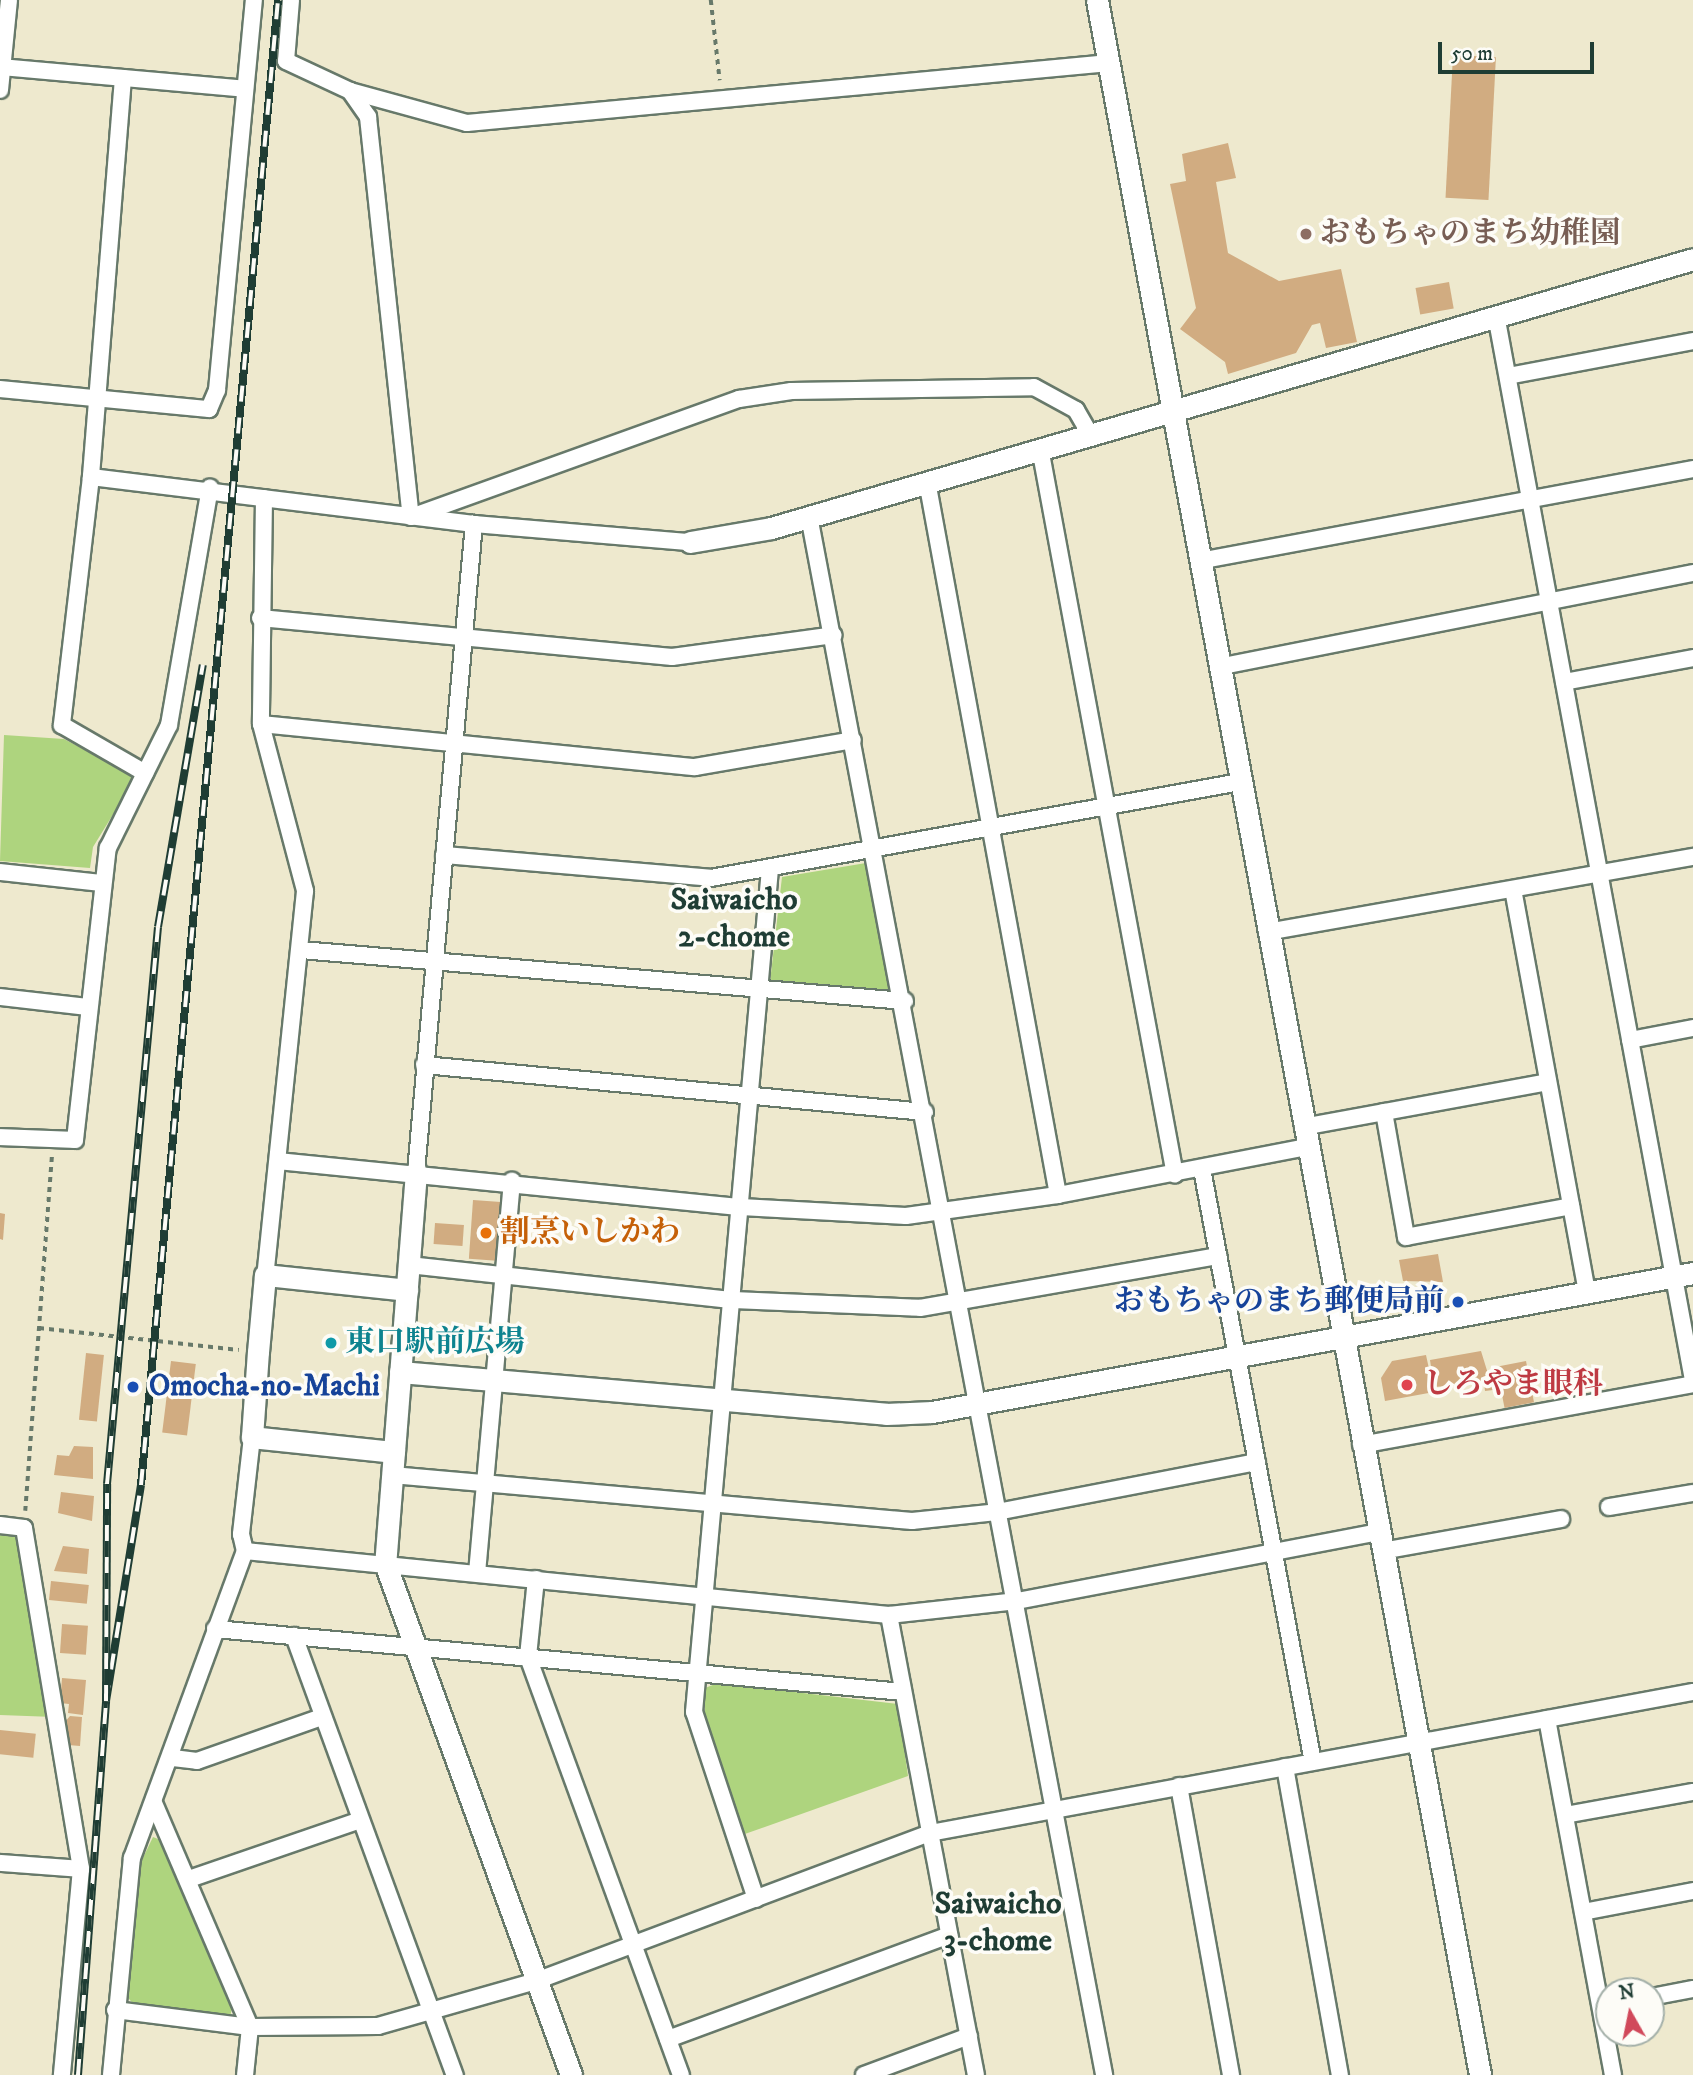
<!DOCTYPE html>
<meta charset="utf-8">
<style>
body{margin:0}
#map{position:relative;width:1693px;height:2075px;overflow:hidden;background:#eee9ce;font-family:"IM FELL DW Pica","Noto Serif JP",serif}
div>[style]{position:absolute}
.green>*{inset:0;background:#aed47e}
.building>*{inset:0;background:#d1ac81;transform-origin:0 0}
.path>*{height:3.5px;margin-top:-1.75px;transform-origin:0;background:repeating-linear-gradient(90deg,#67796a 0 5px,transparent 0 10px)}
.roads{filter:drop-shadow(2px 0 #67796a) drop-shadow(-2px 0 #67796a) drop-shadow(0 2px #67796a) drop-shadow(0 -2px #67796a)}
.minor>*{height:16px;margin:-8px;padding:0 8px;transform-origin:8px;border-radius:8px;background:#fff}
.tertiary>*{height:21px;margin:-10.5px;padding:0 10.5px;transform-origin:10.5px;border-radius:10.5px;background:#fff}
.rail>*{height:8px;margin-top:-4px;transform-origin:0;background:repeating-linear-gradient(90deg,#fdfcf7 0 16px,#1f3d34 0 32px);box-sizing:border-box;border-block:2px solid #1f3d34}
.dots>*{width:19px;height:19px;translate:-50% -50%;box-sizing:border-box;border:4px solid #fdfcf7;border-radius:50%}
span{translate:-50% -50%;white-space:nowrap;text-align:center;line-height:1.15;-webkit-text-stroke:7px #fdfcf7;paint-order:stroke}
.education-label{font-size:30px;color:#785e54;font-weight:700}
.left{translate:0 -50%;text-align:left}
.food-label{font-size:30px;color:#c56008;font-weight:700}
.transit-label{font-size:30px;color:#164399;font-weight:700}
.right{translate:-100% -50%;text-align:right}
.culture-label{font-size:30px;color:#0d838f;font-weight:700}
.health-label{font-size:30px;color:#be3a42;font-weight:700}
.neighbourhood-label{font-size:32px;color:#1f3d34;font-weight:700}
.north{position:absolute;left:1595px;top:1977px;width:70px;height:70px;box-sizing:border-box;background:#fdfcf7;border:2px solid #a4b0a9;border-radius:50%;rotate:351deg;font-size:19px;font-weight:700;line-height:28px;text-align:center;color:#1f3d34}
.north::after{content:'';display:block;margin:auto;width:24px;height:32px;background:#d1495b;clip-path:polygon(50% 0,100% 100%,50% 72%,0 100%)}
.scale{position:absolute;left:1438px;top:42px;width:156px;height:32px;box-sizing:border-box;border:4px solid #1f3d34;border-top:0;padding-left:9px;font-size:21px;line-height:24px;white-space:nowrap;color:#1f3d34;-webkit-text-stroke:5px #fdfcf7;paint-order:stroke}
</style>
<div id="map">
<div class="green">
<div style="clip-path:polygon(4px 735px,64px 739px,136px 777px,93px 847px,90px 868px,0 861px)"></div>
<div style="clip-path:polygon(866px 863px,889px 991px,770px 982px,782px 877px)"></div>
<div style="clip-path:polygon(0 1525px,24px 1528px,54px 1717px,0 1715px)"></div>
<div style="clip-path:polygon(718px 1683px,898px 1704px,908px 1776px,742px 1835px,705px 1724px,705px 1688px)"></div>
<div style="clip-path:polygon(153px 1837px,168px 1843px,233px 2004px,230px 2017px,134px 2005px,125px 1994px,140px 1864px)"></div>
</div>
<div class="building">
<div style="left:1453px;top:55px;width:43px;height:143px;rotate:3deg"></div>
<div style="clip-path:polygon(1228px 143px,1236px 178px,1216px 182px,1228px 253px,1279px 281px,1341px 269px,1357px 342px,1326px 348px,1320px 323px,1312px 325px,1296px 353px,1228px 374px,1225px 362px,1180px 329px,1196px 308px,1170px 184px,1186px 181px,1182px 154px)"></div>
<div style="left:1449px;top:282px;width:27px;height:34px;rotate:80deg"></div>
<div style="left:473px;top:1200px;width:28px;height:59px;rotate:4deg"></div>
<div style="clip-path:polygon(0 1213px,5px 1214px,3px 1240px,0 1239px)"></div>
<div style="left:435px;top:1223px;width:29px;height:21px;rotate:4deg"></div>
<div style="clip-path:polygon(1438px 1254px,1443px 1282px,1403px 1281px,1399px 1260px)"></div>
<div style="clip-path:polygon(1481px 1351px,1493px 1390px,1485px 1391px,1484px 1383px,1434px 1387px,1430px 1360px)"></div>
<div style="left:86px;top:1353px;width:18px;height:67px;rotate:6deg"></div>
<div style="clip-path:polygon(1426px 1355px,1434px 1392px,1385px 1401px,1381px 1378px,1392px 1361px)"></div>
<div style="left:171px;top:1361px;width:25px;height:72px;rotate:7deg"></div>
<div style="left:1526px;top:1361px;width:42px;height:30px;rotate:79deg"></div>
<div style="clip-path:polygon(74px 1446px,93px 1447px,93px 1479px,54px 1475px,57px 1455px,69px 1456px)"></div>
<div style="clip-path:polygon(61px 1492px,94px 1496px,92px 1521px,58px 1513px)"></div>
<div style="clip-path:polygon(63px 1546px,89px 1549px,87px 1574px,54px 1571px)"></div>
<div style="left:51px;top:1581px;width:38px;height:19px;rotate:6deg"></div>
<div style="left:62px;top:1624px;width:26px;height:29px;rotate:4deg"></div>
<div style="clip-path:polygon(62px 1678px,86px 1680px,83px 1715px,68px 1713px,69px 1704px,60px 1703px)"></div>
<div style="clip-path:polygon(70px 1716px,82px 1717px,80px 1746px,68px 1745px,64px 1723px)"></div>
<div style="left:0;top:1730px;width:36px;height:24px;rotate:6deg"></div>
</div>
<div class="path">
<div style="left:711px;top:0;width:81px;rotate:83.7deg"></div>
<div style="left:39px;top:1328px;width:201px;rotate:6.3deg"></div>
<div style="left:25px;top:1511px;width:356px;rotate:-85.7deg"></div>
</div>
<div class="roads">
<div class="minor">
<div style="left:291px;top:0;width:61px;rotate:94.7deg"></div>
<div style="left:286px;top:61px;width:71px;rotate:25.1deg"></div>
<div style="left:350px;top:91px;width:32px;rotate:55deg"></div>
<div style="left:368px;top:117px;width:402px;rotate:83.9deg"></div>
<div style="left:411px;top:517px;width:349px;rotate:-19.8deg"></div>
<div style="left:739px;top:399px;width:53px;rotate:-8.7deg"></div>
<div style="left:791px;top:391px;width:243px;rotate:-0.9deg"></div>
<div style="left:1034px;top:387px;width:48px;rotate:28.7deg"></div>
<div style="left:1076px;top:410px;width:24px;rotate:60deg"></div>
<div style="left:0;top:67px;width:246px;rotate:5.1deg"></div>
<div style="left:123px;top:78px;width:400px;rotate:94.6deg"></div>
<div style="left:91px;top:477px;width:386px;rotate:7deg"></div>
<div style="left:474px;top:524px;width:217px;rotate:4.8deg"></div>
<div style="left:0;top:90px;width:90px;rotate:-84.3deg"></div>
<div style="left:350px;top:91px;width:121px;rotate:15.3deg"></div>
<div style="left:467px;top:123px;width:645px;rotate:-5.34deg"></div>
<div style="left:1496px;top:315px;width:1083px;rotate:79.52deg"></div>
<div style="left:1508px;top:376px;width:188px;rotate:-10.7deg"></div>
<div style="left:0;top:389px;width:210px;rotate:5.5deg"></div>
<div style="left:209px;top:409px;width:21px;rotate:-67deg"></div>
<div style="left:217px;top:390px;width:392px;rotate:-84.6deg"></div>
<div style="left:1040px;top:448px;width:739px;rotate:79.48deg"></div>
<div style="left:91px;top:477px;width:250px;rotate:96.7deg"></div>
<div style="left:62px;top:725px;width:96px;rotate:30deg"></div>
<div style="left:927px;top:481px;width:726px;rotate:79.6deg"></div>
<div style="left:264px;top:498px;width:226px;rotate:90.8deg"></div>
<div style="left:261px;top:724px;width:173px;rotate:75.2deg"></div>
<div style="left:305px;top:891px;width:386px;rotate:95.9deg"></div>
<div style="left:809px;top:516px;width:1587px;rotate:79.28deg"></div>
<div style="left:1199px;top:561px;width:502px;rotate:-10.55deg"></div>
<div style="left:260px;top:618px;width:414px;rotate:5.4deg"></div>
<div style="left:672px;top:657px;width:163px;rotate:-7.7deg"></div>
<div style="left:1218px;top:667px;width:484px;rotate:-11.2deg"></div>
<div style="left:1564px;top:682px;width:131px;rotate:-10.5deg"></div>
<div style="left:261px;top:724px;width:436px;rotate:5.7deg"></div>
<div style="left:695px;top:767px;width:160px;rotate:-9.7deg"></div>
<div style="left:444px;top:855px;width:268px;rotate:4.9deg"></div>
<div style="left:711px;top:878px;width:538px;rotate:-10.29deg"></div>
<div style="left:0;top:872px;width:103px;rotate:6.2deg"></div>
<div style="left:1513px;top:889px;width:411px;rotate:79.6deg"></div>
<div style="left:1267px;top:932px;width:433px;rotate:-10deg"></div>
<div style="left:301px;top:950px;width:606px;rotate:4.83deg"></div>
<div style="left:0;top:997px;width:89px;rotate:6.5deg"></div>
<div style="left:1630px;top:1040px;width:64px;rotate:-10.8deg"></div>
<div style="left:424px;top:1065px;width:503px;rotate:5.36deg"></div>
<div style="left:1384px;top:1112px;width:127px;rotate:80deg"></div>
<div style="left:1406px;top:1237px;width:168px;rotate:-10.6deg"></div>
<div style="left:1303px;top:1127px;width:249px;rotate:-10.4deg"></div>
<div style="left:0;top:1137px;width:75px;rotate:2.3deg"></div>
<div style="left:75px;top:1140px;width:294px;rotate:-83.6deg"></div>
<div style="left:108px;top:848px;width:137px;rotate:-63.6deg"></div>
<div style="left:169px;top:725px;width:241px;rotate:-80.2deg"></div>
<div style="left:278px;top:1161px;width:465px;rotate:5.7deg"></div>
<div style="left:741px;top:1207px;width:165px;rotate:3.1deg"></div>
<div style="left:906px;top:1216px;width:153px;rotate:-7.9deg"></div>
<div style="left:1058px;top:1195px;width:254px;rotate:-10.9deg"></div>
<div style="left:1202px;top:1169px;width:603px;rotate:79.4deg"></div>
<div style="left:416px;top:1172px;width:651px;rotate:-84.89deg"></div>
<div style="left:409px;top:1265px;width:326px;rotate:6.2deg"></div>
<div style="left:733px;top:1300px;width:187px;rotate:2.4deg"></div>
<div style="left:920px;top:1308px;width:303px;rotate:-9.9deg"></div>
<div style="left:252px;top:1437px;width:98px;rotate:96.5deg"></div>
<div style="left:241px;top:1534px;width:17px;rotate:77deg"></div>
<div style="left:245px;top:1551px;width:647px;rotate:5.68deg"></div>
<div style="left:889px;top:1615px;width:129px;rotate:-6.2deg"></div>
<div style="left:1017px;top:1601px;width:369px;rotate:-10.8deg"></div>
<div style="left:1361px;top:1445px;width:338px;rotate:-10.4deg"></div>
<div style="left:392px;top:1475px;width:522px;rotate:5.06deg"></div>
<div style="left:912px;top:1521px;width:85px;rotate:-6deg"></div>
<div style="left:997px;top:1512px;width:265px;rotate:-10.9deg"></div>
<div style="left:1609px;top:1507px;width:85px;rotate:-9.5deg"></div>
<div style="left:0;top:1525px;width:24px;rotate:7deg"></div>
<div style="left:24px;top:1528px;width:346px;rotate:80.5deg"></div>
<div style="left:81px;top:1869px;width:207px;rotate:95.3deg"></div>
<div style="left:1382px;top:1551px;width:182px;rotate:-10.1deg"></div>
<div style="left:477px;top:1573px;width:394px;rotate:-84.9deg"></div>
<div style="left:536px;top:1579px;width:78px;rotate:95.9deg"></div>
<div style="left:528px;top:1657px;width:445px;rotate:69.9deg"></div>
<div style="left:889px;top:1615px;width:468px;rotate:79.3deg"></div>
<div style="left:215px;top:1629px;width:691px;rotate:5.23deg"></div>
<div style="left:294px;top:1636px;width:468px;rotate:69.9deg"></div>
<div style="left:1547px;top:1719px;width:362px;rotate:79.5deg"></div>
<div style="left:173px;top:1758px;width:24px;rotate:7deg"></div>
<div style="left:197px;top:1761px;width:133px;rotate:-19.4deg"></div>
<div style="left:1285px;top:1767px;width:313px;rotate:79.9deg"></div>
<div style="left:1179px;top:1786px;width:294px;rotate:79.8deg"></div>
<div style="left:154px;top:1803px;width:244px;rotate:66.8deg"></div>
<div style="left:250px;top:2027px;width:128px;rotate:-0.4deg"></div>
<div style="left:378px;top:2026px;width:164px;rotate:-15.9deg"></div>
<div style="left:536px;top:1981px;width:421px;rotate:-20.6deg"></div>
<div style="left:930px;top:1833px;width:776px;rotate:-10.47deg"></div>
<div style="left:1565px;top:1815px;width:130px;rotate:-10.2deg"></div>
<div style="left:0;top:1863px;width:81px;rotate:4.2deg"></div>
<div style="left:189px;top:1879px;width:181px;rotate:-19deg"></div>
<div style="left:756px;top:1899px;width:197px;rotate:-108.3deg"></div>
<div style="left:694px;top:1712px;width:847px;rotate:-84.85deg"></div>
<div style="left:1583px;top:1912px;width:112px;rotate:-10.8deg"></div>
<div style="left:1651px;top:1997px;width:43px;rotate:-10.8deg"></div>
<div style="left:115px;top:2010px;width:136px;rotate:7.2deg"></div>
<div style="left:250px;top:2027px;width:48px;rotate:95.9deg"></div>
<div style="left:668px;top:2039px;width:300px;rotate:-20.3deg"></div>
<div style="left:111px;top:2075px;width:218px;rotate:-84.5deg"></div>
<div style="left:132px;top:1858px;width:327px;rotate:-69.8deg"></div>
<div style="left:864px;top:2075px;width:112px;rotate:-20.4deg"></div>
</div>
<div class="tertiary">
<div style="left:1097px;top:0;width:2110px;rotate:79.54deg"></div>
<div style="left:690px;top:542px;width:82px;rotate:-9.8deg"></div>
<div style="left:771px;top:528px;width:960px;rotate:-16.26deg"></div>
<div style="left:416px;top:1172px;width:392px;rotate:94.5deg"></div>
<div style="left:385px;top:1563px;width:545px;rotate:70.03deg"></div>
<div style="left:400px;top:1372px;width:488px;rotate:4.9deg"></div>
<div style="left:886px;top:1414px;width:46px;rotate:-2.5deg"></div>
<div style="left:932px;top:1412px;width:774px;rotate:-10.35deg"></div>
<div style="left:394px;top:1452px;width:143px;rotate:-174deg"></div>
<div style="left:252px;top:1437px;width:85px;rotate:-86deg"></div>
<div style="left:258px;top:1352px;width:77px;rotate:-84.8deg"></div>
<div style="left:265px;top:1275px;width:143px;rotate:6deg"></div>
</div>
</div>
<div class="rail">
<div style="left:106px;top:1701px;width:219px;rotate:-80.8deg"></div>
<div style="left:141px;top:1485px;width:1491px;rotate:-84.73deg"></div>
<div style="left:78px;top:2075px;width:375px;rotate:-85.7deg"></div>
<div style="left:106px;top:1701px;width:217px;rotate:-89.7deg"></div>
<div style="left:107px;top:1484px;width:559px;rotate:-84.77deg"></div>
<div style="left:158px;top:927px;width:266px;rotate:-80.3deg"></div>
</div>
<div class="dots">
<div style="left:1306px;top:234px;background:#8d6e63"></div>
<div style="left:486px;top:1233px;background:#e8710a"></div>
<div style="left:1458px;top:1302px;background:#1a4fb4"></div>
<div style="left:331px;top:1343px;background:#0f9aa8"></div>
<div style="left:1407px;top:1385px;background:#e0444e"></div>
<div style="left:133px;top:1387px;background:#1a4fb4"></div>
</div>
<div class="education-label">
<span class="left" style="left:1320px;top:234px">おもちゃのまち幼稚園</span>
</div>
<div class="food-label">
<span class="left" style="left:500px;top:1233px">割烹いしかわ</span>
</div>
<div class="transit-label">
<span class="right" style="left:1444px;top:1302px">おもちゃのまち郵便局前</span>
<span class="left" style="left:149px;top:1387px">Omocha-no-Machi</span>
</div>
<div class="culture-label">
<span class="left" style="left:345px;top:1343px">東口駅前広場</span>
</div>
<div class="health-label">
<span class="left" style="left:1423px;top:1385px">しろやま眼科</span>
</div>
<div class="neighbourhood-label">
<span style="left:734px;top:919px">Saiwaicho<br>2-chome</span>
<span style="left:998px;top:1923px">Saiwaicho<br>3-chome</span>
</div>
<div class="north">N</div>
<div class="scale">50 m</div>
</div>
